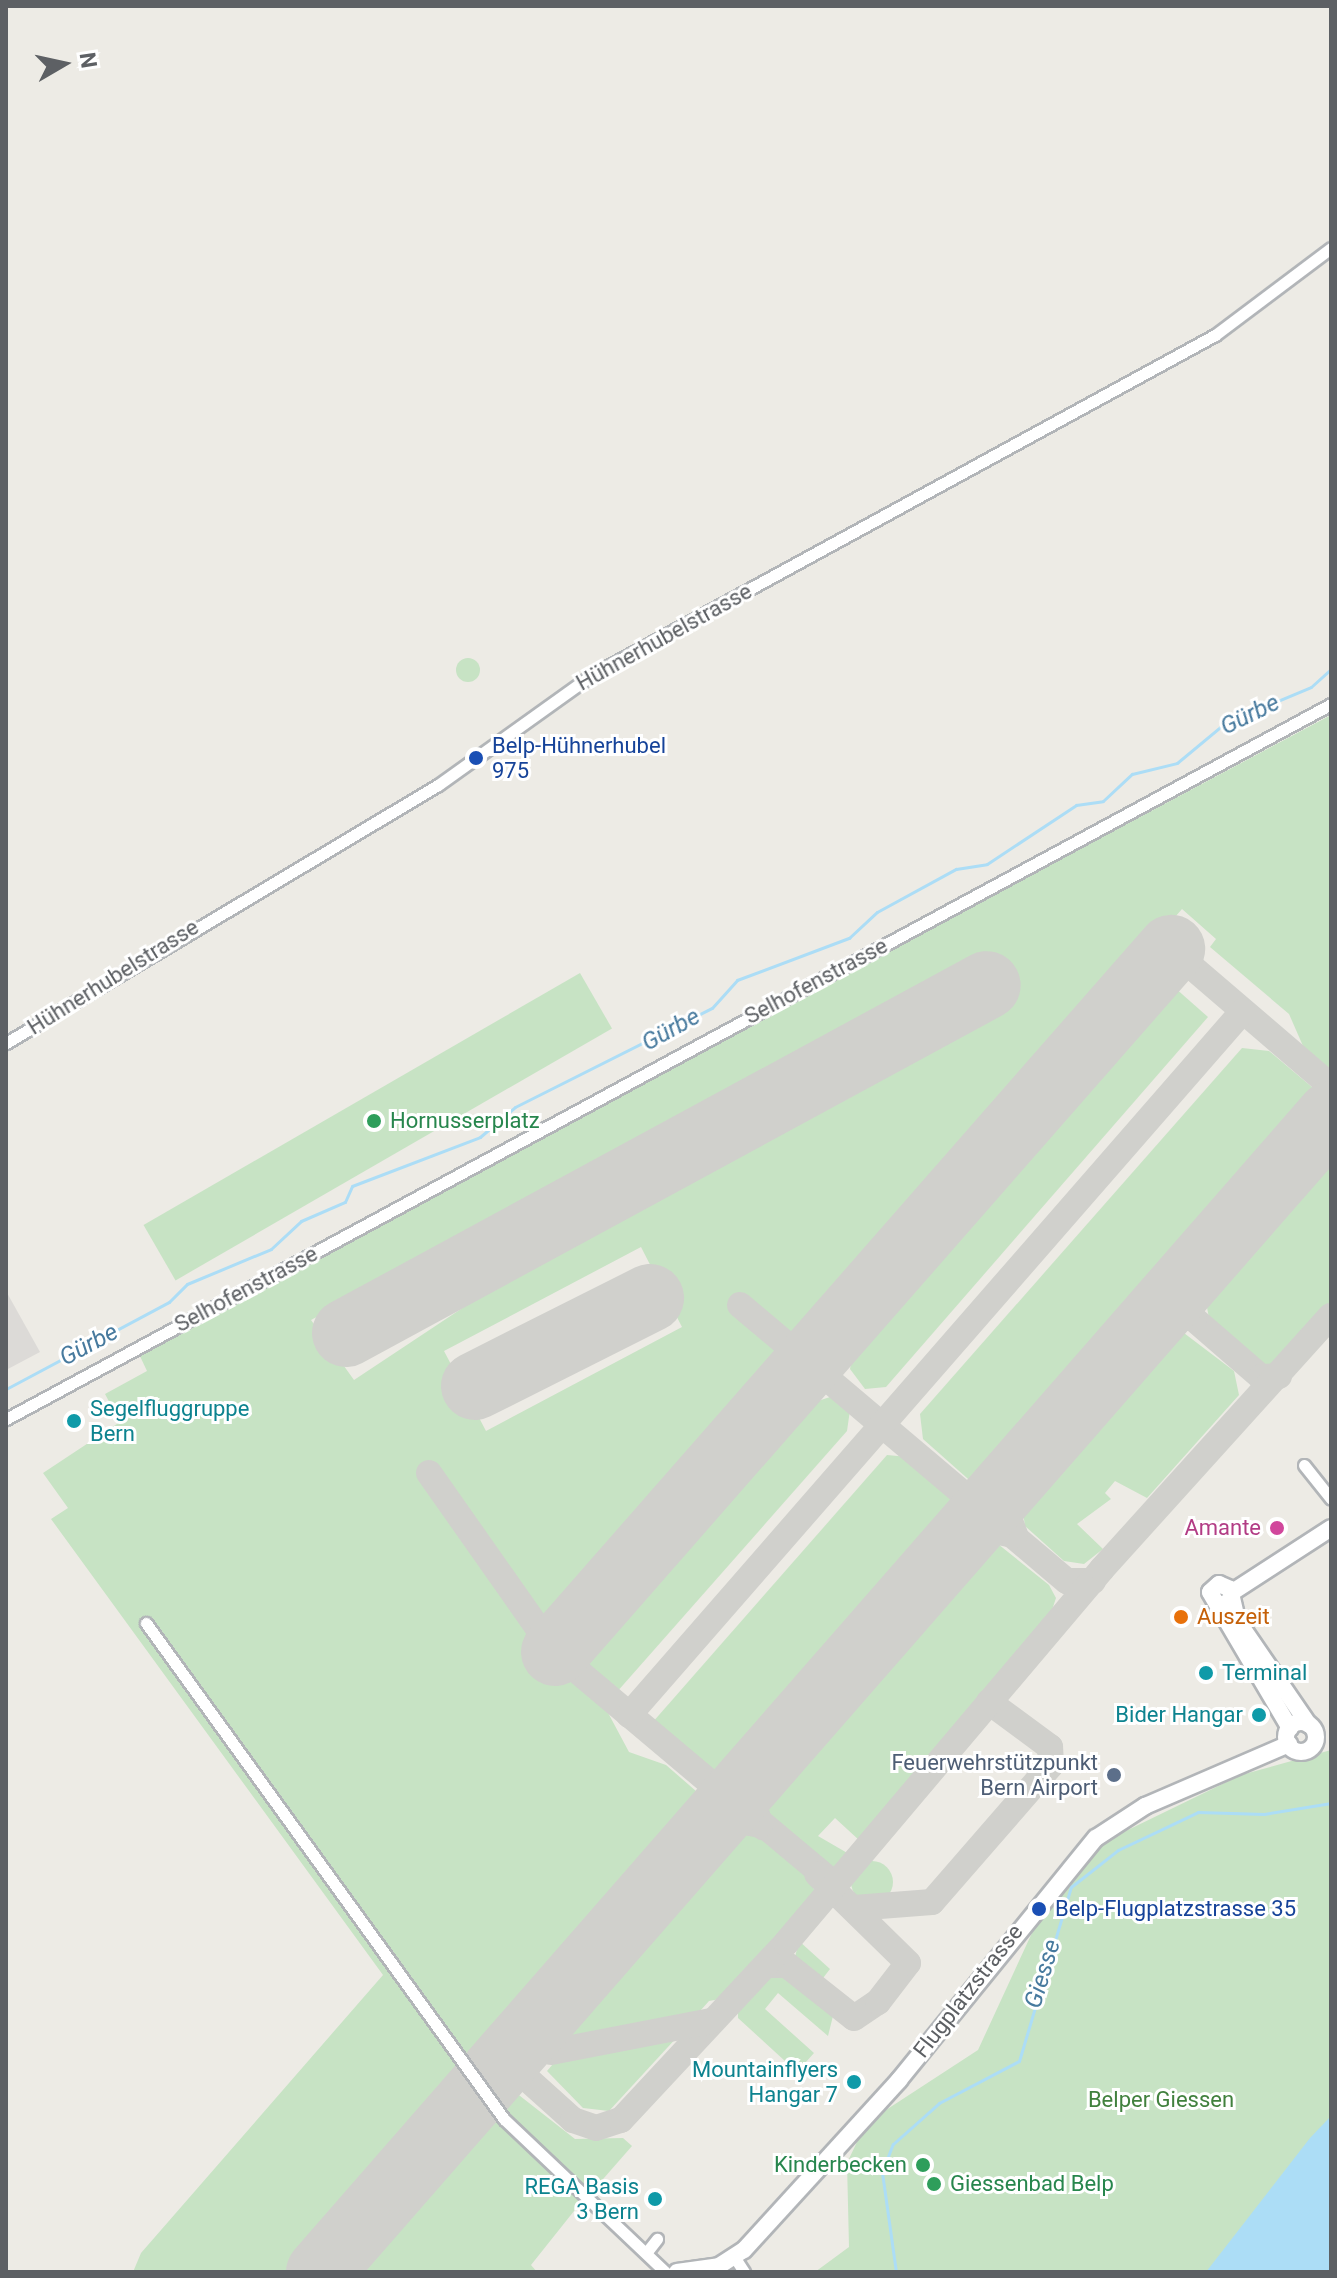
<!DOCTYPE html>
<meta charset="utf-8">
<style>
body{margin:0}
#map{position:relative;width:1337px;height:2278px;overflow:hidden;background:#edebe5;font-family:Roboto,sans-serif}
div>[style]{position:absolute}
.industrial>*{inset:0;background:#dcdad7}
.green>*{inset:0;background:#c7e3c4;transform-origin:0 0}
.round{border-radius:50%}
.water>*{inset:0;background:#acddf6}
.stream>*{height:3px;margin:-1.5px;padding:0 1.5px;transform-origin:1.5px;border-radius:1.5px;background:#acddf6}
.taxiway>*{height:26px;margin:-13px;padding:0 13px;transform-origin:13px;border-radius:13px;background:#d0d0cc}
.runway>*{height:68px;margin:-34px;padding:0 34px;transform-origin:34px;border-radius:34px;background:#d0d0cc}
.roads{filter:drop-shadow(2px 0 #b2b5b8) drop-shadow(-2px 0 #b2b5b8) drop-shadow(0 2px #b2b5b8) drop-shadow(0 -2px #b2b5b8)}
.street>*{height:11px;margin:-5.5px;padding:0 5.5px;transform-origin:5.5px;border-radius:5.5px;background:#fff}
.secondary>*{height:16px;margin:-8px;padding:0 8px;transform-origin:8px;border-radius:8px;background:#fff}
.secondary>.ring{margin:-8px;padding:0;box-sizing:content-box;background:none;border:16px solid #fff;border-radius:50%}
.dots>*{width:22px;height:22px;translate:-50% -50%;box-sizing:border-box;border:4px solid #fff;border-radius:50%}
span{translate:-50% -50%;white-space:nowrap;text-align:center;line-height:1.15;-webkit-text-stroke:6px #fff;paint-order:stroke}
.street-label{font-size:22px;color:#5d6064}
.transit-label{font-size:22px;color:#164399}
.left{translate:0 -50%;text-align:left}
.leisure-label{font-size:22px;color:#27864d}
.right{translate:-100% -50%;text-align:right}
.culture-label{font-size:22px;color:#0d838f}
.hotel-label{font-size:22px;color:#b23c85}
.food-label{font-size:22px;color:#c56008}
.service-label{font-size:22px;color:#4e5e75}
.park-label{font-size:22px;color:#41813e}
.water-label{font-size:24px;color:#477a9e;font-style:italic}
.frame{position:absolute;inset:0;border:8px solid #5d6064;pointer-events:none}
.north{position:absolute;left:24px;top:24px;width:80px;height:80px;-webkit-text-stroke:6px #fff;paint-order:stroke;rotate:81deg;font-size:22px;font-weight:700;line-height:32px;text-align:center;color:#5d6064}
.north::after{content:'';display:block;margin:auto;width:28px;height:36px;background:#5d6064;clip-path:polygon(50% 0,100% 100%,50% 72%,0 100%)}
</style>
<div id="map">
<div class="industrial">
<div style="clip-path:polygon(6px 1291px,40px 1352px,6px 1370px)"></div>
</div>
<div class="green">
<div class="round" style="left:456px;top:658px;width:24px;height:24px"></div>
<div style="clip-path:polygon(evenodd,1331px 715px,1331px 1078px,1303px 1046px,1289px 1014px,1210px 947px,1216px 939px,1182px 909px,551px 1631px,435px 1470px,422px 1478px,550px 1663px,606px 1709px,629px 1752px,666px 1765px,704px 1798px,472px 2066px,464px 2064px,466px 2072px,291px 2272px,133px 2272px,141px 2253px,383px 1975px,51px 1519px,68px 1508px,43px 1473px,120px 1422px,105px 1394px,147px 1371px,138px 1352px,1331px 715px,991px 952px,1011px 994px,616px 1206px,354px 1380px,311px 1320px,991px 952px,1331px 715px,641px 1247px,682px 1327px,486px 1431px,444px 1351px,641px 1247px)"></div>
<div style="left:580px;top:973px;width:64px;height:504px;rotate:60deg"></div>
<div style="clip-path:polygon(1174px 987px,1208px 1017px,886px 1387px,865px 1389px,850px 1369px,853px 1353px)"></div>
<div style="clip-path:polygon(1242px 1048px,1269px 1051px,1319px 1093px,976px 1486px,923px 1439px,920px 1414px)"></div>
<div style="clip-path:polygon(1331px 1149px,1331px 1308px,1283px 1363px,1265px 1365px,1209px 1318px,1205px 1297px)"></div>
<div style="clip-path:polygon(1180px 1330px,1234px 1371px,1239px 1395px,1147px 1498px,1115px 1481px,1105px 1493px,1111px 1499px,1077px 1524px,1103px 1549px,1084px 1564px,1064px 1561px,1025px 1526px,1022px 1506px)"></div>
<div style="clip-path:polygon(833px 1396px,850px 1410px,847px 1431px,616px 1693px,580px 1666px,809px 1404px)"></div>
<div style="clip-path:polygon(887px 1455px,908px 1457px,959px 1506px,718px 1783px,652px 1723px)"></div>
<div style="clip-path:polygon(998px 1544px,1049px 1585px,1056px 1598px,1052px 1610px,860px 1841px,835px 1818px,818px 1836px,849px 1854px,837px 1869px,820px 1867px,766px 1821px,765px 1800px,984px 1548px)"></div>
<div style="clip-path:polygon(1331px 1750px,1331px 2272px,815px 2272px,849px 2247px,847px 2163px,866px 2123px,978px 2050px,1037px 1922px,1097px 1845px,1241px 1775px)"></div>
<div style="clip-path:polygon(738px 1831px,759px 1833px,809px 1877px,815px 1892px,808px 1908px,726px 1998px,709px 2001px,692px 2020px,550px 2044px)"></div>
<div class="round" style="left:851px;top:1861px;width:42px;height:42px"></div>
<div style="clip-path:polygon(799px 1941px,830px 1969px,820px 1982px,794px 1961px)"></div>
<div style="clip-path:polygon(773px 1969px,790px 1974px,833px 2016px,828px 2036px,778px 1993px,765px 2009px,814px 2053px,797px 2072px,738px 2018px,738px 2009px)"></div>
<div style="clip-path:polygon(679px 2035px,609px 2111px,583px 2108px,547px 2071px,558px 2058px)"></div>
<div style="clip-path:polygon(515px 2092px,575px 2139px,623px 2138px,632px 2146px,590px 2194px,507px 2114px,503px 2098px)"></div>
<div style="clip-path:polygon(493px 2109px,559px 2176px,553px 2186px,562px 2193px,567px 2187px,582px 2201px,531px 2265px,537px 2272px,351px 2272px)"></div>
</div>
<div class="water">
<div style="clip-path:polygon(1331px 2116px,1329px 2272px,1206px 2272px,1310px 2138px)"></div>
</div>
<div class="stream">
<div style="left:6px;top:1389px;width:185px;rotate:-28.1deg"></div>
<div style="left:169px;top:1302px;width:25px;rotate:-45deg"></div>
<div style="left:187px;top:1284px;width:91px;rotate:-22.6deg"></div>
<div style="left:271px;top:1249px;width:41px;rotate:-43deg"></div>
<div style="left:301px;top:1221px;width:48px;rotate:-23.4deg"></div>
<div style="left:345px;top:1202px;width:17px;rotate:-66deg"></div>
<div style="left:352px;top:1186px;width:137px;rotate:-20.9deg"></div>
<div style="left:480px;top:1137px;width:46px;rotate:-40.6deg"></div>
<div style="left:515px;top:1107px;width:220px;rotate:-26.7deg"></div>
<div style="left:712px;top:1008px;width:38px;rotate:-48deg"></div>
<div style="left:737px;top:980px;width:120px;rotate:-20.6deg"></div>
<div style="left:849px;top:938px;width:38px;rotate:-43deg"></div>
<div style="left:877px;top:912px;width:90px;rotate:-28.6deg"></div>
<div style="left:956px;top:869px;width:31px;rotate:-9deg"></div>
<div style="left:987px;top:864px;width:107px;rotate:-33.5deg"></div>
<div style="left:1076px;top:805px;width:27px;rotate:-8deg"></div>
<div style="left:1103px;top:801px;width:40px;rotate:-43deg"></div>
<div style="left:1132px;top:774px;width:46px;rotate:-13.7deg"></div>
<div style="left:1177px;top:763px;width:62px;rotate:-39.8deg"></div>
<div style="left:1225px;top:723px;width:93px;rotate:-22.7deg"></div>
<div style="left:1311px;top:687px;width:27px;rotate:-42deg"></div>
<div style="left:896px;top:2272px;width:101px;rotate:-98deg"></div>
<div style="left:882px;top:2172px;width:30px;rotate:-69deg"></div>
<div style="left:893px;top:2144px;width:62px;rotate:-41.7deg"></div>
<div style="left:939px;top:2103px;width:90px;rotate:-27.7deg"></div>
<div style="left:1019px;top:2061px;width:182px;rotate:-73.4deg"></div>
<div style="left:1071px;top:1887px;width:60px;rotate:-38.2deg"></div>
<div style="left:1118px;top:1850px;width:89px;rotate:-25.4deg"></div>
<div style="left:1198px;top:1812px;width:66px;rotate:1.7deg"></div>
<div style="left:1264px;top:1814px;width:68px;rotate:-9.3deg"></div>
</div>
<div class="taxiway">
<div style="left:1171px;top:949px;width:211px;rotate:40.6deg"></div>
<div style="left:1324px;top:1126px;width:11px;rotate:-49deg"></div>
<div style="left:1191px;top:1276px;width:25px;rotate:106deg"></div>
<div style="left:1184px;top:1300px;width:21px;rotate:62deg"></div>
<div style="left:1194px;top:1319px;width:89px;rotate:40.9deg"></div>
<div style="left:1261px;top:1377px;width:18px;rotate:-3deg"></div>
<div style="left:740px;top:1305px;width:428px;rotate:40.2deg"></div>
<div style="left:1067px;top:1581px;width:26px"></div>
<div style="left:1148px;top:1326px;width:28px;rotate:-27deg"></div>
<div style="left:1173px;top:1313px;width:22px;rotate:16deg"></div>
<div style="left:429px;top:1473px;width:219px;rotate:54.9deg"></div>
<div style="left:555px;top:1652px;width:272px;rotate:40.1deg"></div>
<div style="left:1014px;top:1478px;width:30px;rotate:107deg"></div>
<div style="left:1005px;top:1507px;width:29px;rotate:70deg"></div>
<div style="left:956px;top:1545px;width:33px;rotate:-29deg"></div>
<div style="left:985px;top:1529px;width:30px;rotate:12deg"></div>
<div style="left:629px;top:1715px;width:933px;rotate:-48.91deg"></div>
<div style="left:760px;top:1769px;width:28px;rotate:108deg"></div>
<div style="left:751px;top:1796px;width:26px;rotate:72deg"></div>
<div style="left:759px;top:1821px;width:95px;rotate:39.9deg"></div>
<div style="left:704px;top:1833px;width:29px;rotate:-29deg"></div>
<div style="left:729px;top:1819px;width:32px;rotate:11deg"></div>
<div style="left:854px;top:1908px;width:78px;rotate:-4.4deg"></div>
<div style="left:932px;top:1902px;width:181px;rotate:-49deg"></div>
<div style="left:1051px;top:1765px;width:18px;rotate:-93deg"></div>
<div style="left:1050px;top:1747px;width:76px;rotate:-143.6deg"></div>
<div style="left:767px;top:1965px;width:20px"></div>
<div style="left:787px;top:1965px;width:85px;rotate:38.3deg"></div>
<div style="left:854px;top:2018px;width:29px;rotate:-34deg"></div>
<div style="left:878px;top:2002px;width:49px;rotate:-52.4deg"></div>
<div style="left:908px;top:1963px;width:127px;rotate:-135.6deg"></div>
<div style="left:524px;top:2040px;width:36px;rotate:90deg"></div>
<div style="left:524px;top:2076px;width:66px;rotate:41.9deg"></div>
<div style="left:573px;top:2120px;width:24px;rotate:19deg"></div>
<div style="left:596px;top:2128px;width:26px;rotate:-18deg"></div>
<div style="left:621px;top:2120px;width:242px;rotate:-47deg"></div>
<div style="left:786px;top:1943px;width:490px;rotate:-49.8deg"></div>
<div style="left:1102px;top:1569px;width:341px;rotate:-47.9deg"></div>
<div style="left:551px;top:2052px;width:163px;rotate:-11deg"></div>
<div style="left:484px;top:2085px;width:25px;rotate:-27deg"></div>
<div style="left:506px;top:2074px;width:22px;rotate:13deg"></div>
</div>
<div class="runway">
<div style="left:346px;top:1333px;width:729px;rotate:-28.5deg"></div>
<div style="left:475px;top:1386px;width:196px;rotate:-26.7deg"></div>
<div style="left:555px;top:1652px;width:935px;rotate:-48.77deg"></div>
<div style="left:320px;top:2272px;width:1536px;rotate:-48.85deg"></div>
</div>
<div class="roads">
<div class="street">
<div style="left:6px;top:1043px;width:503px;rotate:-30.85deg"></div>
<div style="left:438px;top:785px;width:187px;rotate:-35.6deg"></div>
<div style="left:590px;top:676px;width:712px;rotate:-28.62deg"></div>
<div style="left:1215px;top:335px;width:145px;rotate:-36.9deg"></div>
<div style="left:6px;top:1419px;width:1506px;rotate:-28.35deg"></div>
<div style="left:1304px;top:1465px;width:43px;rotate:51.5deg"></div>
<div style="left:146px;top:1623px;width:612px;rotate:54.18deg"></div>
<div style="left:504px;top:2119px;width:222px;rotate:43.5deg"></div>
<div style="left:646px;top:2253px;width:18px;rotate:-52deg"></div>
<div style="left:735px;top:2258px;width:17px;rotate:57deg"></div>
</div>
<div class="secondary">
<div style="left:1231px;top:1593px;width:119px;rotate:-33deg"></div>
<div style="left:1230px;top:1601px;width:13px;rotate:157deg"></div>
<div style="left:1218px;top:1606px;width:16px;rotate:-120deg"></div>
<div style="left:1210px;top:1592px;width:12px;rotate:-42deg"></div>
<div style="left:1219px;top:1584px;width:12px;rotate:24deg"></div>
<div style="left:1230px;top:1589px;width:32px;rotate:77deg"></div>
<div style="left:1237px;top:1620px;width:127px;rotate:55.6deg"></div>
<div style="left:1218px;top:1606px;width:142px;rotate:59.5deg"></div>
<div class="ring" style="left:1286px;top:1722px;width:14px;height:14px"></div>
<div style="left:677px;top:2272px;width:42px;rotate:-8.1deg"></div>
<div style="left:719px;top:2266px;width:30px;rotate:-33deg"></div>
<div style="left:744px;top:2250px;width:230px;rotate:-47.6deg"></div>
<div style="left:899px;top:2080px;width:312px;rotate:-50.9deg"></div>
<div style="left:1096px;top:1838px;width:59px;rotate:-33.1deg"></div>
<div style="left:1145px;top:1806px;width:157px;rotate:-23.3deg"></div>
</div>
</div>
<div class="dots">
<div style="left:476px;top:758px;background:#1a4fb4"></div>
<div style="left:374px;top:1121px;background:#2e9e5b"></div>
<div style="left:74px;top:1421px;background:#0f9aa8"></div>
<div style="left:1277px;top:1528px;background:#d1479c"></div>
<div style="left:1181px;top:1617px;background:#e8710a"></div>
<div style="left:1206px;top:1673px;background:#0f9aa8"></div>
<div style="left:1259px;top:1715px;background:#0f9aa8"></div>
<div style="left:1114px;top:1775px;background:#5c6f8a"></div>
<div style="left:1039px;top:1909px;background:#1a4fb4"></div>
<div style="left:854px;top:2082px;background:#0f9aa8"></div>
<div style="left:923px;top:2165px;background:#2e9e5b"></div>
<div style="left:934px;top:2184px;background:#2e9e5b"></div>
<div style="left:655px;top:2199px;background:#0f9aa8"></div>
</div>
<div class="street-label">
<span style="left:664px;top:637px;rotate:-29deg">Hühnerhubelstrasse</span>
<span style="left:113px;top:977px;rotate:-32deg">Hühnerhubelstrasse</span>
<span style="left:816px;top:981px;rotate:-28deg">Selhofenstrasse</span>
<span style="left:246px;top:1289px;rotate:-28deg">Selhofenstrasse</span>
<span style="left:968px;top:1991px;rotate:-52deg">Flugplatzstrasse</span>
</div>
<div class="transit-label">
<span class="left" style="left:492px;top:758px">Belp-Hühnerhubel<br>975</span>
<span class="left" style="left:1055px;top:1909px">Belp-Flugplatzstrasse 35</span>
</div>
<div class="leisure-label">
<span class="left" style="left:390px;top:1121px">Hornusserplatz</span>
<span class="right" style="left:907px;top:2165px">Kinderbecken</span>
<span class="left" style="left:950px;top:2184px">Giessenbad Belp</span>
</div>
<div class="culture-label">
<span class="left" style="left:90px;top:1421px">Segelfluggruppe<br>Bern</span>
<span class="left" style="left:1222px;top:1673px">Terminal</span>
<span class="right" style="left:1243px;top:1715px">Bider Hangar</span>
<span class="right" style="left:838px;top:2082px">Mountainflyers<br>Hangar 7</span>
<span class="right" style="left:639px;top:2199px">REGA Basis<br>3 Bern</span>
</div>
<div class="hotel-label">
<span class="right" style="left:1261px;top:1528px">Amante</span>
</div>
<div class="food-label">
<span class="left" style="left:1197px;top:1617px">Auszeit</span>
</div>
<div class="service-label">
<span class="right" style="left:1098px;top:1775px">Feuerwehrstützpunkt<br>Bern Airport</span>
</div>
<div class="park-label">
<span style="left:1161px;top:2100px">Belper Giessen</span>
</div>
<div class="water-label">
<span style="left:1250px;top:715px;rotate:-26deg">Gürbe</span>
<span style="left:671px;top:1030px;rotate:-29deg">Gürbe</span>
<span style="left:89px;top:1345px;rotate:-28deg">Gürbe</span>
<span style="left:1043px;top:1974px;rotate:-73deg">Giesse</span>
</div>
<div class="frame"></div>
<div class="north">N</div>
</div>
